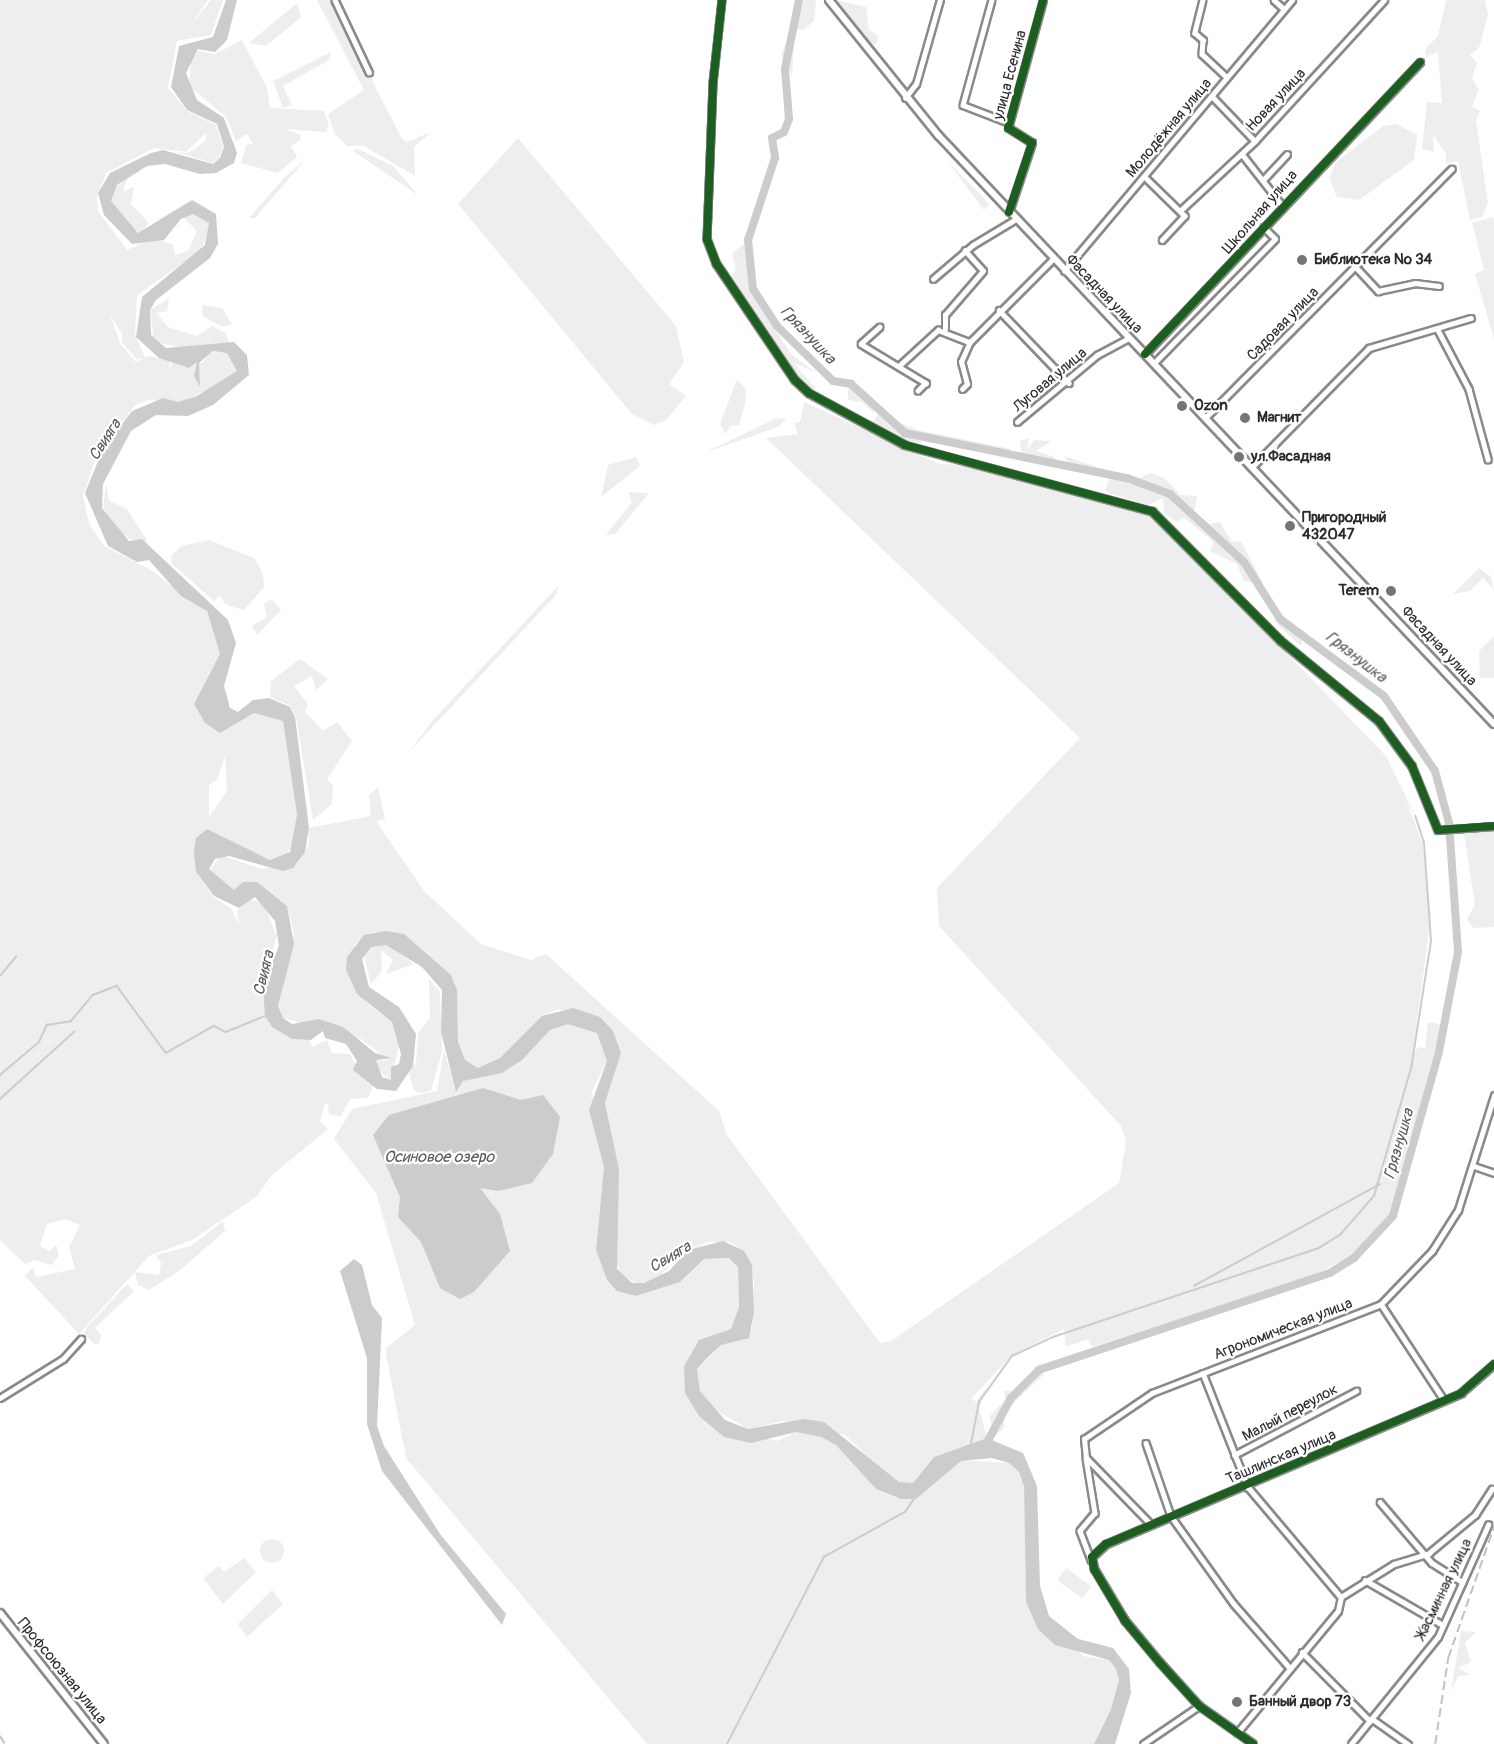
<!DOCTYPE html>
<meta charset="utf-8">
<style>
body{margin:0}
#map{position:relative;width:1494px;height:1744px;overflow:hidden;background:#fff;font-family:Pangolin,sans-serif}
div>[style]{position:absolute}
.green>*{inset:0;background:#eee;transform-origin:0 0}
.round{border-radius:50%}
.water>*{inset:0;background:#ccc}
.stream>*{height:1.5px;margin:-0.75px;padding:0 0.75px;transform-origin:0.75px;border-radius:0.75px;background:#ccc}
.river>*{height:8px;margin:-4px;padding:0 4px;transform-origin:4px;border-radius:4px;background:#ccc}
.roads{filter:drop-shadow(2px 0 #8a8a8a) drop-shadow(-2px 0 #8a8a8a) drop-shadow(0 2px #8a8a8a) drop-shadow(0 -2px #8a8a8a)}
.street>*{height:4.5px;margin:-2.25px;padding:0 2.25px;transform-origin:2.25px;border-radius:2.25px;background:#fff}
.secondary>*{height:6px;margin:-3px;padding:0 3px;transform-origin:3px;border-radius:3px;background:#fff}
.rail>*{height:1.5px;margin-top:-0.75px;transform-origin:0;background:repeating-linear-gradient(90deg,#c2c2c2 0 9px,transparent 0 13.5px)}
.cycleway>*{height:8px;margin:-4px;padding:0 4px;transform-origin:4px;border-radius:4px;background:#1b5e20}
.dots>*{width:16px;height:16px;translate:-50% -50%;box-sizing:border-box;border:3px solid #fff;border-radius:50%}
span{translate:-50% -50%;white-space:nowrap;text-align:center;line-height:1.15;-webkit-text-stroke:4.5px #fff;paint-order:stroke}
.street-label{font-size:15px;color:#2b2b2b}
.poi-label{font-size:15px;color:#2b2b2b;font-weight:700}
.left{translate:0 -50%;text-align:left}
.right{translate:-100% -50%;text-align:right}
.water-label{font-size:16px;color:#5c5c5c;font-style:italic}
</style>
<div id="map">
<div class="green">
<div style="clip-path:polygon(evenodd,0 0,208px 0,190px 26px,211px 0,223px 0,211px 35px,177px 41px,168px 88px,187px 111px,216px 125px,223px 147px,219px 158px,213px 163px,176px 152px,188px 153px,206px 141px,206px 133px,186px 152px,154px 148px,106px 173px,97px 196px,98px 211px,127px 250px,152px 239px,173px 244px,175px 255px,188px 251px,197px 231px,183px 217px,195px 212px,207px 218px,211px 229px,199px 252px,137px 295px,135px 334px,145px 358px,137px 359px,122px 343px,122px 334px,110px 315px,121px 345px,136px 362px,149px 356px,171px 361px,168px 369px,176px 358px,202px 363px,210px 353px,223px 351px,235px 357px,239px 375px,182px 402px,148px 400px,135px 405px,96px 457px,83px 496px,89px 524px,104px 546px,149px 569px,207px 611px,220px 654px,194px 704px,205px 723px,220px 733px,254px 713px,283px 721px,297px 815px,293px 846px,284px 857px,270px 860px,206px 829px,196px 872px,213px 897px,231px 908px,253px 956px,272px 1027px,292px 1039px,309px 1040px,312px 1047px,327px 1040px,332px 1053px,350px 1054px,358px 1070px,375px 1082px,368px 1098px,350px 1099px,340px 1117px,329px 1114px,328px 1105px,325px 1103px,320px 1122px,328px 1129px,272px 1175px,256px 1197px,192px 1240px,149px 1256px,79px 1334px,25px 1276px,33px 1267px,36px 1277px,75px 1269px,69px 1247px,80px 1225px,65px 1219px,47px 1224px,40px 1246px,49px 1251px,56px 1245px,59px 1255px,52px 1265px,34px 1260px,25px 1264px,0 1240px,0 0,225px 756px,227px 791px,209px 817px,209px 785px,217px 780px,225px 756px)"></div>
<div style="clip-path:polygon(317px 0,331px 0,402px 139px,407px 142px,431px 132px,414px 147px,415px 176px,364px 146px,347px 146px,334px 133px,328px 114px,364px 90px)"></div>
<div style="clip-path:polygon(804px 0,816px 0,814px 21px,803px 30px,795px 28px,792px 76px,781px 55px)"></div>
<div style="clip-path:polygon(835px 0,866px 7px,869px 30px,879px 36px,876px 44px,869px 44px)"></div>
<div style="clip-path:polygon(1446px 0,1485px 0,1488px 15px,1479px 48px,1470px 55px,1477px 63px,1472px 78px,1479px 90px,1472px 107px,1480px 111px,1476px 121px,1488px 203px,1482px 217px,1470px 220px,1458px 161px,1446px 164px,1446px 154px,1433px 134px,1434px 152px,1422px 149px,1427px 102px,1442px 103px,1438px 52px,1426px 57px,1425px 49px,1438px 36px)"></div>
<div style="clip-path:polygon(297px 3px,301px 17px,266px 46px,249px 43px)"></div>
<div style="clip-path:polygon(242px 40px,267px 88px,270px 108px,324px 111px,329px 124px,326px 132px,286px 129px,301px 135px,300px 140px,291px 146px,297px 157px,278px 173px,241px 163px,246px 145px,253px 144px,247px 134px,236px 141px,226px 117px,189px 86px,191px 59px,199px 51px,215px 54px)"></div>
<div style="clip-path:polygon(331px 52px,329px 60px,283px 86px,292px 105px,283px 108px,273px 81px)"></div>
<div style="clip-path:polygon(1396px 124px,1417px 135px,1414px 160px,1359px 200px,1337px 197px,1329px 178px,1336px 162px,1383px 126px)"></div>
<div style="clip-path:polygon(518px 138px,676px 326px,684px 362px,669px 384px,686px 396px,666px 420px,654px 425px,632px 414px,458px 204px)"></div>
<div style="clip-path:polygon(358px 149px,393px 166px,418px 195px,353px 151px)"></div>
<div style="clip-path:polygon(305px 160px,255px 218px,249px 218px,285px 177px)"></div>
<div style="clip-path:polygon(948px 162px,983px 197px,989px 205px,984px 210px)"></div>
<div style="clip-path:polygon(128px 177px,123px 191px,134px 187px,131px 204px,149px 223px,140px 233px,116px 216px,109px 194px)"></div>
<div style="clip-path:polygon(1493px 217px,1494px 222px,1494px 339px,1475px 274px,1484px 270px,1472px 223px)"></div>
<div style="clip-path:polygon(744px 244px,759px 304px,791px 354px,816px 373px,793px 362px,816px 389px,809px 389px,792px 372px,729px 278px,736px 270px,732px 253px)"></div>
<div style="clip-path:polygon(169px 298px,167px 311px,156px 313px,168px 327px,197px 336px,212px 326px,226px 333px,230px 345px,190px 349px,154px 342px,150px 310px)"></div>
<div style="clip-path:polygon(202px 305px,222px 308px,232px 324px,222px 327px,203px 316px)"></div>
<div style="clip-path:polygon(737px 379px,746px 389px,745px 404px,739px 425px,730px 426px,726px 434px,720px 424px)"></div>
<div style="clip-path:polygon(848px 381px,874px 402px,874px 413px,862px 402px,848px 400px)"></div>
<div style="clip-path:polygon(804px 402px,940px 464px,971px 465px,1090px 494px,1154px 516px,1386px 756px,1418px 821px,1406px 800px,1423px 845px,1431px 916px,1412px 1058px,1418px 1047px,1425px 1048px,1428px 1022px,1442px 1025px,1389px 1216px,1350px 1257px,1312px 1276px,1092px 1347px,1088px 1339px,1066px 1347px,1064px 1329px,1012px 1355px,972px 1398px,976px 1402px,987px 1386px,979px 1408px,987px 1438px,934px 1457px,913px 1483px,899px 1482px,879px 1468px,845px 1435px,784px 1421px,748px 1429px,712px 1408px,700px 1391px,697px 1369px,721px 1345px,752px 1328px,754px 1281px,744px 1252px,730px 1242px,708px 1242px,688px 1250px,656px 1279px,637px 1284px,621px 1275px,614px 1258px,619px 1170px,605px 1103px,621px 1053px,613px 1031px,559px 1009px,542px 1016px,500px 1058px,478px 1071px,464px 1062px,458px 1043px,457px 990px,395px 937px,373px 932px,354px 945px,369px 1005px,392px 1022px,400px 1042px,391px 1080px,377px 1070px,376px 1060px,388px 1060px,361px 1039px,283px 1018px,278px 1006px,294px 933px,287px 906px,257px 882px,234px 890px,209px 872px,221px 855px,262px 869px,296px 865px,309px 845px,309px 828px,371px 816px,369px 795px,378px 787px,385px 819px,376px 821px,424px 891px,481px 944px,531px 960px,546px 954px,719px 1111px,727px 1135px,880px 1343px,891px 1341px,1119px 1183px,1126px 1141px,1121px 1126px,939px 926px,937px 888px,1080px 738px,766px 438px,798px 434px,794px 423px,800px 422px)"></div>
<div style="clip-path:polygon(878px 414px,918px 430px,1011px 449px,1002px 454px,922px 441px,915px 446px,870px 426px)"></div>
<div style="clip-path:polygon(777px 418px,786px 419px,778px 427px,704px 453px)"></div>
<div style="clip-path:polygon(1029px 438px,1027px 450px,1034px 440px,1051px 441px,1036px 451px,1054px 457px,1053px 465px,1022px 458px,1020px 441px)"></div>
<div style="clip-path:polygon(1064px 456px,1136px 480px,1150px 473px,1164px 478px,1181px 495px,1197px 496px,1194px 512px,1208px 524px,1220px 522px,1232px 542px,1241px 541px,1263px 583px,1244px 581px,1237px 564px,1210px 551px,1213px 543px,1207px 536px,1184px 518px,1177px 522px,1164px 513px,1163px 498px,1148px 505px,1111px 494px,1105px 490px,1110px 478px,1074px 470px)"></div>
<div style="clip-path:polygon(636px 457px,640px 466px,601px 497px,608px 465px)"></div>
<div style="clip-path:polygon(106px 484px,109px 501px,127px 509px,148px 542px,129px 539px,112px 523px,103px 507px)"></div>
<div style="clip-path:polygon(628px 492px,649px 493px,615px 534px,606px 535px,632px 502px)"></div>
<div style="clip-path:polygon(209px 540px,254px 558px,263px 574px,264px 587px,244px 610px,226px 605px,220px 596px,214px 601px,172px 564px,171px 556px,181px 546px)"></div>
<div style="clip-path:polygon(1479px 568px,1491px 577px,1494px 590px,1483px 578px,1470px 591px,1453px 594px)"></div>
<div style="clip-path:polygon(559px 585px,556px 595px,409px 752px,433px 720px)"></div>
<div style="clip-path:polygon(272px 599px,281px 610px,257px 635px,252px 626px,267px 617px,264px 604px)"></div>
<div style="clip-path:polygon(1276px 617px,1304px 631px,1301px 646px,1278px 625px)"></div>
<div style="clip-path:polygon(1494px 636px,1494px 678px,1480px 678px,1479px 651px)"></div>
<div style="clip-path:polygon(300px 659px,328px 679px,316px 690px,312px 676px,294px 686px,308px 704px,305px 712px,323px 731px,337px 722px,352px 741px,327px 779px,333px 786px,332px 804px,313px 820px,296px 717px,290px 706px,270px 697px,271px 681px)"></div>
<div style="clip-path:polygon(1494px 829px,1494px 927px,1473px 928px,1467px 919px,1475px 905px,1464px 834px)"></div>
<div style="clip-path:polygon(249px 899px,263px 903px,277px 936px,263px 983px,239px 925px,237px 911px)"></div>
<div style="clip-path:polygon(387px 944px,414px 964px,386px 974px,393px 960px,381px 950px,382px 971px,371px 984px,364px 955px,371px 945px)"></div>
<div style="clip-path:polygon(429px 979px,440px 992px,442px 1051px,431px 1091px,422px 1093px,414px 1091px,408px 1070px,416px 1063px,418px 1033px,430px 1018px)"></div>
<div style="clip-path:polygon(576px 1021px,597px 1033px,606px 1049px,607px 1061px,592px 1091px,604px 1167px,596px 1250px,607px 1280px,617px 1291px,636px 1296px,680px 1282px,704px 1259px,729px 1258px,738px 1267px,739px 1307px,731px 1329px,699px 1340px,684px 1366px,699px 1416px,777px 1441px,796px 1432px,821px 1437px,836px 1445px,876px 1489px,896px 1498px,958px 1460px,1009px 1463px,1019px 1472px,1024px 1487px,1026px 1602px,1083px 1656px,1110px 1660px,1116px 1669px,1119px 1680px,1111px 1709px,1094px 1744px,647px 1744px,406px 1458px,385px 1349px,415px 1325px,376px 1193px,334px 1139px,352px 1109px,437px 1091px,444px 1050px,456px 1092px,463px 1081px,529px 1053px,546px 1031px)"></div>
<div style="clip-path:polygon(223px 1221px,225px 1231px,179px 1271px,149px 1290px,138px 1285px,135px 1272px,159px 1275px,161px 1263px,156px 1255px,191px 1246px)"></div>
<div style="clip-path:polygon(127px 1284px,134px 1291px,95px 1328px,101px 1335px,99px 1344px,94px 1344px,84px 1333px,88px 1326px)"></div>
<div style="clip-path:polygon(1040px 1367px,1044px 1374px,1004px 1412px,1004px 1428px,993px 1438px,990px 1416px,1005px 1400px,1005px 1391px,1014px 1391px)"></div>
<div class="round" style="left:260px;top:1539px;width:24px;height:24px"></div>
<div style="clip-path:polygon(244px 1558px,256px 1572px,223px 1604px,203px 1578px,219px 1566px,224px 1572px)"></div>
<div style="left:1066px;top:1568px;width:31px;height:15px;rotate:36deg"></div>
<div style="clip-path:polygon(272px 1590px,283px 1604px,247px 1637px,238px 1624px)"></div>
<div style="clip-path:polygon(1461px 1631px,1476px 1632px,1465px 1643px,1471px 1662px,1458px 1668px,1470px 1675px,1458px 1676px,1451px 1691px)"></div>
</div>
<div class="water">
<div style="clip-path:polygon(226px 0,237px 0,227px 40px,215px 52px,198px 49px,186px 73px,197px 100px,224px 118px,237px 153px,234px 163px,216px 173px,200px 174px,165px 164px,147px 166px,117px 185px,111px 201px,138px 233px,192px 200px,216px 214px,218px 244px,210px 258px,156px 300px,150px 310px,151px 335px,166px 348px,234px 342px,247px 355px,249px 375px,213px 405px,188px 416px,156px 415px,131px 431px,103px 484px,102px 508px,129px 541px,142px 539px,228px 620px,236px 643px,224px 686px,230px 708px,238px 712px,253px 700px,269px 698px,290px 707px,295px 717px,309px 828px,305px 852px,293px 868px,283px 871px,229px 856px,215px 859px,209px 869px,234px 890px,243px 882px,257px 882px,287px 906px,294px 944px,278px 1006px,283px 1018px,292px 1024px,319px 1019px,343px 1027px,375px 1053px,391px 1058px,376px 1060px,382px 1077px,391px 1080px,391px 1067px,399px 1064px,401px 1054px,392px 1022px,357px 994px,346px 970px,347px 957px,364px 935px,386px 931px,404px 934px,451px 975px,457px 990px,458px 1042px,465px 1060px,478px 1068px,500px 1058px,542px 1016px,573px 1008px,600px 1017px,613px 1031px,621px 1053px,605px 1103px,619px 1169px,617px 1269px,632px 1283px,644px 1283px,669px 1271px,688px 1250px,723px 1241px,744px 1251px,752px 1265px,754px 1312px,749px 1338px,721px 1345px,707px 1358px,697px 1369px,700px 1391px,725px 1420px,748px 1429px,804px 1419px,824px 1422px,899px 1482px,913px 1483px,934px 1457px,987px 1438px,1023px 1453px,1037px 1486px,1040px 1586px,1049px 1616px,1078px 1639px,1113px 1648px,1129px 1669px,1131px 1693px,1115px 1744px,1094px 1744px,1111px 1709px,1119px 1680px,1116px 1669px,1109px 1660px,1055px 1645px,1038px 1629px,1026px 1602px,1024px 1487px,1019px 1472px,1009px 1463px,992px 1458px,961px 1461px,916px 1499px,901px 1499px,876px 1489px,836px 1445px,821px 1437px,796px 1432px,751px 1443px,724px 1437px,699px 1416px,685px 1393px,684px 1366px,699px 1340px,731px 1329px,739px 1307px,738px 1267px,729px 1258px,704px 1259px,680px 1282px,636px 1296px,617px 1291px,607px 1280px,596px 1250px,604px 1167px,589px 1110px,607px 1061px,597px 1033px,568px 1024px,550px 1030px,522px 1060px,502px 1073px,463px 1081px,456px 1092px,441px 1032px,442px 990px,422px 967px,386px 945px,371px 947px,362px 959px,369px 987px,399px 1007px,416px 1034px,413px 1066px,396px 1091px,377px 1089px,353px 1070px,357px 1061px,346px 1044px,325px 1038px,323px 1031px,311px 1040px,292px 1039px,272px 1027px,265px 1016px,263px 984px,279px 946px,275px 921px,255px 897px,239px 908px,214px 896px,196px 872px,194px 852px,196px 838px,207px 829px,270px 860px,290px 852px,297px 815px,283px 721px,254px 713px,220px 733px,205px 723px,194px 704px,220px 654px,207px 611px,181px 596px,149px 560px,137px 562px,108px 546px,85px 493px,103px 449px,132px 411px,163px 398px,178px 402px,197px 396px,237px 371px,227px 353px,213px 351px,199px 363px,200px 387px,194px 376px,197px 362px,189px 368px,159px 358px,136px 337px,142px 297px,205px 245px,209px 223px,193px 214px,181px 219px,164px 240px,132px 244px,104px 215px,98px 193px,110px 173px,151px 153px,163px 150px,213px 164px,220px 158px,224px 147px,217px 124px,187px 110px,171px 87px,179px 46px,213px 37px)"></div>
<div style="clip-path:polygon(483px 1088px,521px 1100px,543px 1095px,560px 1117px,553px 1154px,532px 1183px,498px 1191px,480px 1188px,500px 1214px,510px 1251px,474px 1292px,460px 1299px,440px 1288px,421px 1242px,398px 1217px,400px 1197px,373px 1135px,389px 1115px)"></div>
<div style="clip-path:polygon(354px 1259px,362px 1265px,372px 1305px,382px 1318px,377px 1426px,384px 1446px,440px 1534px,506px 1614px,502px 1625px,382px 1471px,367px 1424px,367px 1358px,340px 1271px)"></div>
</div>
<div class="stream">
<div style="left:0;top:976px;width:25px;rotate:-50deg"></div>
<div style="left:0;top:1075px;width:51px;rotate:-40.2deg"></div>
<div style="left:39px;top:1042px;width:19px;rotate:-65deg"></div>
<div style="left:47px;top:1025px;width:24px;rotate:-9deg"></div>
<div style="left:71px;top:1021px;width:34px;rotate:-50deg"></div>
<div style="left:93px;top:995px;width:26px;rotate:-21deg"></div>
<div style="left:117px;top:986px;width:83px;rotate:53.8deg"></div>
<div style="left:166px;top:1053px;width:55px;rotate:-29.4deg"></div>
<div style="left:214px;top:1026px;width:13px;rotate:27deg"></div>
<div style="left:226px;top:1032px;width:42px;rotate:-22.3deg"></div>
<div style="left:0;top:1099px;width:100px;rotate:-42.2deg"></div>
<div style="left:1194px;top:1286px;width:212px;rotate:-28.7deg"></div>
<div style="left:971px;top:1444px;width:43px;rotate:-79.2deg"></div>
<div style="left:979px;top:1402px;width:57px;rotate:-54.3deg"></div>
<div style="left:1012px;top:1356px;width:45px;rotate:-24.9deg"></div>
<div style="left:1053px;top:1337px;width:280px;rotate:-18.5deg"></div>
<div style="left:1319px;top:1248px;width:25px;rotate:-32deg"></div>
<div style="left:1340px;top:1235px;width:52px;rotate:-48.9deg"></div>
<div style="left:1374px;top:1196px;width:132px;rotate:-73.8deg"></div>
<div style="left:1411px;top:1069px;width:130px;rotate:-81.1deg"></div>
<div style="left:1431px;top:941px;width:98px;rotate:-94.1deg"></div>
<div style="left:1424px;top:843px;width:28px;rotate:-108deg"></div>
<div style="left:727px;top:1744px;width:211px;rotate:-62.6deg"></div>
<div style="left:824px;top:1557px;width:93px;rotate:-29.1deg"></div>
<div style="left:905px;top:1512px;width:16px;rotate:-55deg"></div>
</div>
<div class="river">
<div style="left:799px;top:0;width:70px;rotate:101.5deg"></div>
<div style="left:785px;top:69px;width:50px;rotate:85.4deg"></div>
<div style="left:789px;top:119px;width:14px;rotate:111deg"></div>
<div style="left:784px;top:132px;width:13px;rotate:153deg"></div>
<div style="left:772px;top:138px;width:20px;rotate:81deg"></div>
<div style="left:775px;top:158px;width:86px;rotate:108.2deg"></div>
<div style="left:748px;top:240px;width:49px;rotate:84.2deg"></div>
<div style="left:753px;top:289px;width:44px;rotate:57deg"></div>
<div style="left:777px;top:326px;width:78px;rotate:44.5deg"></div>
<div style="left:833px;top:381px;width:18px;rotate:9deg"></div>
<div style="left:851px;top:384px;width:73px;rotate:42.2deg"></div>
<div style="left:905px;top:433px;width:227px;rotate:11.5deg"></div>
<div style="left:1127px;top:478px;width:46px;rotate:20.4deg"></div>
<div style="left:1170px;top:494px;width:100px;rotate:42.6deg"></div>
<div style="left:1244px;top:562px;width:67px;rotate:57.7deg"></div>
<div style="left:1280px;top:619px;width:129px;rotate:36.5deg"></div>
<div style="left:1384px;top:696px;width:91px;rotate:55.8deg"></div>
<div style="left:1435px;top:771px;width:54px;rotate:74.9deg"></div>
<div style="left:1449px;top:823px;width:129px;rotate:86deg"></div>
<div style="left:1458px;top:952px;width:102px;rotate:100.8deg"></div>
<div style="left:1439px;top:1052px;width:170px;rotate:105.7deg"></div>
<div style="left:1393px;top:1216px;width:57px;rotate:132.9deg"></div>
<div style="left:1354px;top:1258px;width:28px;rotate:148deg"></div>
<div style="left:1330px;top:1273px;width:307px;rotate:161.6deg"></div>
<div style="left:1039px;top:1370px;width:40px;rotate:135deg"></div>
<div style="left:1011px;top:1398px;width:55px;rotate:118.4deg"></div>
</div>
<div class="roads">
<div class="street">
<div style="left:335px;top:0;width:80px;rotate:64.7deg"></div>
<div style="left:722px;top:0;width:83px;rotate:96.2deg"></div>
<div style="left:713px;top:83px;width:156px;rotate:92.2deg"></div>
<div style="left:707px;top:239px;width:26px;rotate:69deg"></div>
<div style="left:716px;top:263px;width:141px;rotate:56deg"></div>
<div style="left:795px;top:380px;width:19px;rotate:43deg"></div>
<div style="left:809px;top:393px;width:109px;rotate:28.4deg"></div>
<div style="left:905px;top:445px;width:256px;rotate:15deg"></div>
<div style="left:1152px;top:511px;width:182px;rotate:45.2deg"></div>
<div style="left:1280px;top:640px;width:128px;rotate:39.3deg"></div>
<div style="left:1379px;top:721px;width:56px;rotate:53.7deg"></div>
<div style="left:1412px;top:766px;width:69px;rotate:67.9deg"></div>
<div style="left:1438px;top:830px;width:56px;rotate:-4.1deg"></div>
<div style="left:992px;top:0;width:109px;rotate:105.4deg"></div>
<div style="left:963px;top:105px;width:50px;rotate:21deg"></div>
<div style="left:1203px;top:0;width:34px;rotate:104deg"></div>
<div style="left:1195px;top:33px;width:11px;rotate:41deg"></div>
<div style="left:1203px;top:40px;width:14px;rotate:94deg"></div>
<div style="left:1202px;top:54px;width:34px;rotate:43deg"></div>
<div style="left:1274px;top:0;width:13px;rotate:42deg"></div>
<div style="left:1212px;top:96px;width:62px;rotate:46.3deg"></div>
<div style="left:905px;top:98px;width:18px;rotate:-52deg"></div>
<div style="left:916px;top:84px;width:87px;rotate:-74.1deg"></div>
<div style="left:1242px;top:154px;width:65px;rotate:51.9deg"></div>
<div style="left:1144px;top:176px;width:57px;rotate:44.3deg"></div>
<div style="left:1185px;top:216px;width:33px;rotate:133deg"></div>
<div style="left:1263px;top:180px;width:35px;rotate:-47deg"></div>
<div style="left:1180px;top:211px;width:103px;rotate:-43deg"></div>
<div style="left:1255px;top:141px;width:191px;rotate:-47.5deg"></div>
<div style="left:1009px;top:212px;width:73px;rotate:-71.6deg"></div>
<div style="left:1032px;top:143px;width:28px;rotate:-148deg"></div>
<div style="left:1008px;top:128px;width:133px;rotate:-74.7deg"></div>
<div style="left:1356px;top:267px;width:33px;rotate:47deg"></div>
<div style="left:1378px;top:291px;width:38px;rotate:-12deg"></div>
<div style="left:1415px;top:283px;width:24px;rotate:7deg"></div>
<div style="left:1064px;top:271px;width:354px;rotate:-49.9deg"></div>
<div style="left:933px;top:279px;width:52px;rotate:-40.4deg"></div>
<div style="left:973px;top:245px;width:50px;rotate:-31.2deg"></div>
<div style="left:999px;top:310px;width:101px;rotate:46.2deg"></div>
<div style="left:880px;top:327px;width:25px;rotate:138deg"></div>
<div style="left:861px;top:344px;width:76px;rotate:31deg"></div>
<div style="left:926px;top:383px;width:11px;rotate:135deg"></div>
<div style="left:1437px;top:328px;width:69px;rotate:62.3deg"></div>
<div style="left:1469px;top:389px;width:73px;rotate:74.8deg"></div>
<div style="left:945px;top:329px;width:14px;rotate:-90deg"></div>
<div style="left:945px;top:315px;width:58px;rotate:-49.2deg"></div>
<div style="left:983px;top:271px;width:27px;rotate:-132deg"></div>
<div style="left:1145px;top:354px;width:401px;rotate:-46.7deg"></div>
<div style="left:1154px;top:363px;width:173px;rotate:-45.7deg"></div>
<div style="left:1275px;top:239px;width:16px;rotate:-135deg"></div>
<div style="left:900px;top:365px;width:52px;rotate:-42.6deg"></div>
<div style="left:938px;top:330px;width:34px;rotate:21deg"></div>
<div style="left:962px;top:389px;width:7px;rotate:-45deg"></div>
<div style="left:967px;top:384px;width:23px;rotate:-105deg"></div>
<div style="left:961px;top:362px;width:22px;rotate:-66deg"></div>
<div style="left:970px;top:342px;width:117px;rotate:-45deg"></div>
<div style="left:1206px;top:417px;width:349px;rotate:-45.3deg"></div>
<div style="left:1017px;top:422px;width:104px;rotate:-39.9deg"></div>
<div style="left:1097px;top:355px;width:36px;rotate:-28deg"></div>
<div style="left:1253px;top:466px;width:165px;rotate:-45.5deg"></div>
<div style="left:1369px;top:348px;width:106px;rotate:-16.4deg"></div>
<div style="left:1474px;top:1166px;width:21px;rotate:19deg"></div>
<div style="left:1381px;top:1304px;width:115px;rotate:56.7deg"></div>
<div style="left:1203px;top:1373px;width:123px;rotate:68.5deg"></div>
<div style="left:1248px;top:1487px;width:144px;rotate:49.8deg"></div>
<div style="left:0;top:1398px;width:74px;rotate:-31.8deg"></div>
<div style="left:63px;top:1359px;width:27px;rotate:-48deg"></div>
<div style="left:1146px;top:1443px;width:77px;rotate:71.1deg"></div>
<div style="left:1171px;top:1516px;width:108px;rotate:54.4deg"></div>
<div style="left:1234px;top:1604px;width:85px;rotate:48.8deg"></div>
<div style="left:1234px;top:1455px;width:138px;rotate:-27.7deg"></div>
<div style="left:1086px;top:1458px;width:56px;rotate:80.7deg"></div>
<div style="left:1095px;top:1513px;width:23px;rotate:130deg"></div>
<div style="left:1080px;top:1531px;width:31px;rotate:69deg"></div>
<div style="left:1380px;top:1502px;width:80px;rotate:49.6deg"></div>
<div style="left:1432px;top:1563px;width:36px;rotate:32deg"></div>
<div style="left:1151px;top:1525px;width:93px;rotate:-134.1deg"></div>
<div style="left:1086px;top:1458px;width:19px;rotate:-96deg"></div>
<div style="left:1084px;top:1439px;width:82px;rotate:-34.1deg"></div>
<div style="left:1152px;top:1393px;width:246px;rotate:-21.2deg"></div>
<div style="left:1381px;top:1304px;width:74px;rotate:-46.1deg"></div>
<div style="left:1432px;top:1251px;width:49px;rotate:-57.6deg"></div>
<div style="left:1458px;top:1210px;width:120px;rotate:-72.5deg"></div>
<div style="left:1365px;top:1580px;width:90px;rotate:30deg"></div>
<div style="left:1302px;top:1652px;width:97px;rotate:45.4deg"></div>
<div style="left:1374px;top:1720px;width:42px;rotate:35.2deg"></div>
<div style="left:1237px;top:1733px;width:158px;rotate:-50.4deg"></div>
<div style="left:1338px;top:1611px;width:14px;rotate:-78deg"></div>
<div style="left:1341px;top:1597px;width:62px;rotate:-31.9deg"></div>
<div style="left:1394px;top:1564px;width:37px;rotate:-17deg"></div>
<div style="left:1429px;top:1553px;width:60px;rotate:-39.6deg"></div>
<div style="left:1475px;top:1515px;width:31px;rotate:-57deg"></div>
<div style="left:1143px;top:1744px;width:68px;rotate:-34.2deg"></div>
<div style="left:1253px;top:1744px;width:66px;rotate:-144.9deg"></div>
<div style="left:1199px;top:1706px;width:58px;rotate:-132.2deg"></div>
<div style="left:1160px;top:1663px;width:55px;rotate:-129.8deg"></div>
<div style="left:1125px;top:1621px;width:61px;rotate:-120.8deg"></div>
<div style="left:1094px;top:1569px;width:12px;rotate:-99deg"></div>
<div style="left:1092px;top:1557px;width:19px;rotate:-43deg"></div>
<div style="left:1106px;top:1544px;width:386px;rotate:-23deg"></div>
<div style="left:1461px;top:1393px;width:44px;rotate:-41.3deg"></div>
<div style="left:1351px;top:1744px;width:138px;rotate:-50.9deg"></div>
<div style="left:1438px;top:1637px;width:123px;rotate:-65.9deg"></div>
</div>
<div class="secondary">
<div style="left:829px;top:0;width:174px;rotate:51.1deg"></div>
<div style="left:938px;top:135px;width:810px;rotate:46.65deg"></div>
<div style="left:0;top:1613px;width:167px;rotate:51.6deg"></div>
</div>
</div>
<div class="rail">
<div style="left:0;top:1736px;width:9px;rotate:58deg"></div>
<div style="left:1435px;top:1744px;width:87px;rotate:-81.4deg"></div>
<div style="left:1448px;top:1658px;width:139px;rotate:-70.7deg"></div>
</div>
<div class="cycleway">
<div style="left:722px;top:0;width:83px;rotate:96.2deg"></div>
<div style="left:713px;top:83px;width:156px;rotate:92.2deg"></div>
<div style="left:707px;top:239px;width:26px;rotate:69deg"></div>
<div style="left:716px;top:263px;width:141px;rotate:56deg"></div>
<div style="left:795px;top:380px;width:19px;rotate:43deg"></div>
<div style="left:809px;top:393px;width:109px;rotate:28.4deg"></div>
<div style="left:905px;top:445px;width:256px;rotate:15deg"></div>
<div style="left:1152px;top:511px;width:182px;rotate:45.2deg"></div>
<div style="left:1280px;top:640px;width:128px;rotate:39.3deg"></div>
<div style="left:1379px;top:721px;width:56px;rotate:53.7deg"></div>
<div style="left:1412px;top:766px;width:69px;rotate:67.9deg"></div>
<div style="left:1438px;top:830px;width:56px;rotate:-4.1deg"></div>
<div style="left:1009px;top:212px;width:73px;rotate:-71.6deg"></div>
<div style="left:1032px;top:143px;width:28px;rotate:-148deg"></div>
<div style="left:1008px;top:128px;width:133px;rotate:-74.7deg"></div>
<div style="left:1145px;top:354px;width:401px;rotate:-46.7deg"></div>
<div style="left:1253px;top:1744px;width:66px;rotate:-144.9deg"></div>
<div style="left:1199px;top:1706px;width:58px;rotate:-132.2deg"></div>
<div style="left:1160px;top:1663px;width:55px;rotate:-129.8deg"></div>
<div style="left:1125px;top:1621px;width:61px;rotate:-120.8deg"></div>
<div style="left:1094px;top:1569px;width:12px;rotate:-99deg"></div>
<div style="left:1092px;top:1557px;width:19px;rotate:-43deg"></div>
<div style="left:1106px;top:1544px;width:386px;rotate:-23deg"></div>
<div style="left:1461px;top:1393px;width:44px;rotate:-41.3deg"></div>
</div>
<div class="dots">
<div style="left:1302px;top:260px;background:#757575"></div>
<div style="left:1182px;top:406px;background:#757575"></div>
<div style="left:1245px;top:418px;background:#757575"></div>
<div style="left:1239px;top:457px;background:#757575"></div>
<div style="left:1290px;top:526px;background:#757575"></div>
<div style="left:1391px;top:591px;background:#757575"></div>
<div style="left:1237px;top:1702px;background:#757575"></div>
</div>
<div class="street-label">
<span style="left:1010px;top:75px;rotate:-75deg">улица Есенина</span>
<span style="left:1276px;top:100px;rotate:-47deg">Новая улица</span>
<span style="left:1169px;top:128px;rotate:-50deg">Молодёжная улица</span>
<span style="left:1260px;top:212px;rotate:-49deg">Школьная улица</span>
<span style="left:1104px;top:294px;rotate:46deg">Фасадная улица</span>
<span style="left:1283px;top:324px;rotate:-46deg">Садовая улица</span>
<span style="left:1050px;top:380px;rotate:-40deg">Луговая улица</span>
<span style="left:1439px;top:646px;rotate:47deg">Фасадная улица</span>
<span style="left:1283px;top:1329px;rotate:-21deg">Агрономическая улица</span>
<span style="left:1290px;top:1413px;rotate:-28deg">Малый переулок</span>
<span style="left:1281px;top:1457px;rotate:-23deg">Ташлинская улица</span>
<span style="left:1444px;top:1589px;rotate:-64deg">Жасминная улица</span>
<span style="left:62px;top:1671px;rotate:51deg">Профсоюзная улица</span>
</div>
<div class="poi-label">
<span class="left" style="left:1314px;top:260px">Библиотека № 34</span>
<span class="left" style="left:1194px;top:406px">Ozon</span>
<span class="left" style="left:1257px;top:418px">Магнит</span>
<span class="left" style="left:1251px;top:457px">ул.Фасадная</span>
<span class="left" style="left:1302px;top:526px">Пригородный<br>432047</span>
<span class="right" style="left:1379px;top:591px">Terem</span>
<span class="left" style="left:1249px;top:1702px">Банный двор 73</span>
</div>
<div class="water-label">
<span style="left:808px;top:335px;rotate:47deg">Грязнушка</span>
<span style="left:105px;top:440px;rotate:-57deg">Свияга</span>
<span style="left:1356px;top:657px;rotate:38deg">Грязнушка</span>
<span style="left:264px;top:973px;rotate:-76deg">Свияга</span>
<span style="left:1399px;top:1144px;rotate:-74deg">Грязнушка</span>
<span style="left:439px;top:1157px">Осиновое озеро</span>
<span style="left:670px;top:1257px;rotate:-31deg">Свияга</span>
</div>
</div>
